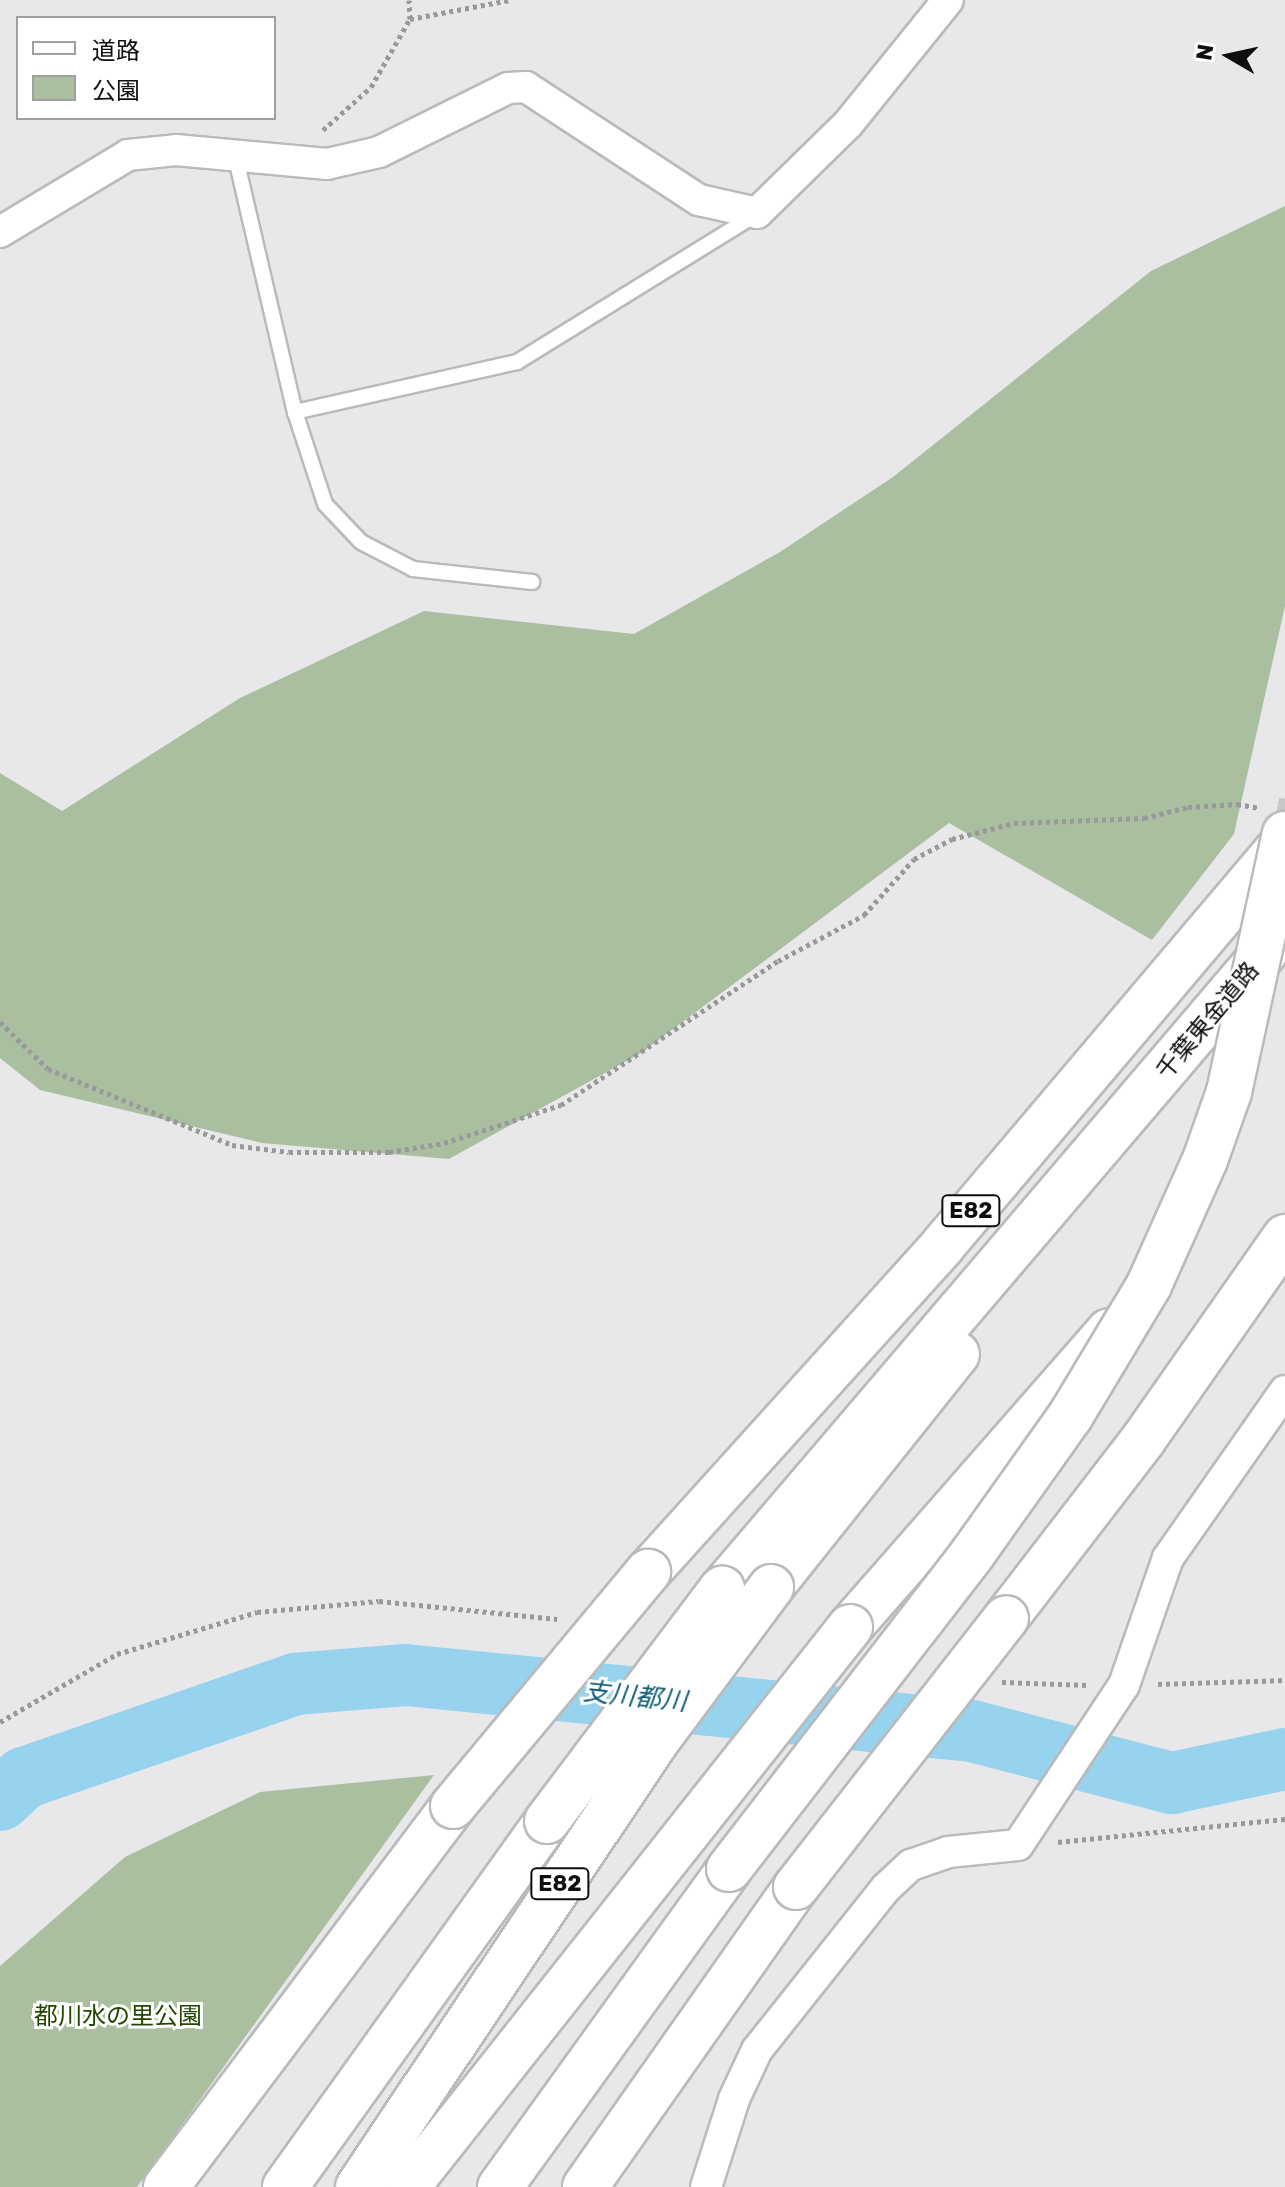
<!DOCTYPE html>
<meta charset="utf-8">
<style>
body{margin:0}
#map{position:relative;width:1285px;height:2187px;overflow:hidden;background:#e8e8ea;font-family:Rubik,"Noto Sans JP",sans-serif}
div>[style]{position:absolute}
.green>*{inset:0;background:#aabf9f}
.river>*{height:62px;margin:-31px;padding:0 31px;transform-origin:31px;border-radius:31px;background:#97d3ee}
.minor-tunnel>*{height:30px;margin-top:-15px;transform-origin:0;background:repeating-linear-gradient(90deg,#c7c7c9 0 30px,transparent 0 45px)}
.path>*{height:5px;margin-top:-2.5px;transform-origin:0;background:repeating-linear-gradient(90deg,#99999b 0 4px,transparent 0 8px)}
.roads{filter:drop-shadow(2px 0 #b9babb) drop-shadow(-2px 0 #b9babb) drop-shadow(0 2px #b9babb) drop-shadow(0 -2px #b9babb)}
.service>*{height:14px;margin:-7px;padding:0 7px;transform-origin:7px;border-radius:7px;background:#fff}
.minor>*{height:30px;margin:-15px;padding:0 15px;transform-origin:15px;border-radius:15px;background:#fff}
.motorway>*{height:44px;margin:-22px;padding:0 22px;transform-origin:22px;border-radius:22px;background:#fff}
.bridges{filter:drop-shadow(2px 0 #b9babb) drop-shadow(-2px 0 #b9babb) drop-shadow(0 2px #b9babb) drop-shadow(0 -2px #b9babb)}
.motorway-bridge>*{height:44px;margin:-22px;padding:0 22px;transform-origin:22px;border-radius:22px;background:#fff}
span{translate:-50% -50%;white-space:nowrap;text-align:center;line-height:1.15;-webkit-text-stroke:6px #fff;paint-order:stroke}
.shield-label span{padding:2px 6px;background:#fff;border:2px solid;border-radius:6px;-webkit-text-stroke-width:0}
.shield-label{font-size:22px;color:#0e0e0f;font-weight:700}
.street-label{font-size:24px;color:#0e0e0f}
.park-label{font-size:24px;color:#224701}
.water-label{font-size:26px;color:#105d78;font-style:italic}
.legend{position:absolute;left:16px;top:16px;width:260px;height:104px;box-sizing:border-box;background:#fff;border:2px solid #9f9f9f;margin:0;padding:10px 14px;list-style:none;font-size:24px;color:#0e0e0f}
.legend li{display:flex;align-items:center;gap:16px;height:40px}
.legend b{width:40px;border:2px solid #9f9f9f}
.north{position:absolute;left:1189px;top:16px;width:80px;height:80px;-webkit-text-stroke:6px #fff;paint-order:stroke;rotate:279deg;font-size:22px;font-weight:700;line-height:32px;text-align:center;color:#0e0e0f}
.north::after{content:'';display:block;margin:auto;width:28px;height:36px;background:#0e0e0f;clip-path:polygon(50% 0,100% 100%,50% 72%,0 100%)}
</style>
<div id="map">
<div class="green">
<div style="clip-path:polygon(1285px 206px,1285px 606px,1234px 834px,1152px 940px,949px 823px,641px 1053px,449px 1159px,262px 1143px,40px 1090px,0 1058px,0 773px,62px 811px,240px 698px,424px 611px,634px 634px,780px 552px,893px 477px,1151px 271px)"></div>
<div style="clip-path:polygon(434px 1775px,137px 2187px,0 2187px,0 1966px,125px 1857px,260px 1792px)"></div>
</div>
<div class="river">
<div style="left:0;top:1800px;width:33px;rotate:-43deg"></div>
<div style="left:24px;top:1778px;width:287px;rotate:-19.1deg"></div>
<div style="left:295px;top:1684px;width:110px;rotate:-4.7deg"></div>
<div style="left:405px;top:1675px;width:570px;rotate:5.64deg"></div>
<div style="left:972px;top:1731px;width:207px;rotate:14.6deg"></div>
<div style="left:1172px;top:1783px;width:116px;rotate:-12deg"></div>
</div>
<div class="minor-tunnel">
<div style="left:1276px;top:812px;width:9px;rotate:13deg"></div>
</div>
<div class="path">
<div style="left:410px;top:19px;width:102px;rotate:-10.8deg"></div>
<div style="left:323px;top:130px;width:64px;rotate:-41.9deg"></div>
<div style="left:371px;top:87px;width:78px;rotate:-60.2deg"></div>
<div style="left:410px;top:19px;width:19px;rotate:-93deg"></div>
<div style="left:0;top:1022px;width:67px;rotate:44.4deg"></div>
<div style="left:48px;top:1069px;width:199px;rotate:22.4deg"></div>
<div style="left:232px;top:1145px;width:57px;rotate:7deg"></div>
<div style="left:289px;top:1152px;width:100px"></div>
<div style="left:389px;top:1152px;width:56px;rotate:-9.3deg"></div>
<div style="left:444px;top:1143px;width:123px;rotate:-18deg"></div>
<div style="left:561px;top:1105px;width:260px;rotate:-33.6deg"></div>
<div style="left:778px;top:961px;width:98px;rotate:-28.1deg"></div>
<div style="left:864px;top:915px;width:75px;rotate:-48.2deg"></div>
<div style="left:914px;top:859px;width:43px;rotate:-27.8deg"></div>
<div style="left:952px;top:839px;width:64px;rotate:-14.5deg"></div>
<div style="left:1014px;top:823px;width:130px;rotate:-2.2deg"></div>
<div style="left:1144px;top:818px;width:45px;rotate:-14deg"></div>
<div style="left:1188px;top:807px;width:49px;rotate:-3.5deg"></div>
<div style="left:1237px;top:804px;width:22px;rotate:10deg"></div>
<div style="left:1002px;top:1682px;width:86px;rotate:2deg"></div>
<div style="left:1158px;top:1684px;width:127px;rotate:-1.8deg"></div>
<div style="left:0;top:1722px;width:135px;rotate:-30.2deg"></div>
<div style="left:117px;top:1654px;width:146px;rotate:-16.7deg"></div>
<div style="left:257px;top:1612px;width:122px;rotate:-5.2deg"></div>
<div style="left:379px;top:1601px;width:179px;rotate:5.8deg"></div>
<div style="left:1058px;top:1842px;width:228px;rotate:-5.8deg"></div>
</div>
<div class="roads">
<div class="service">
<div style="left:236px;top:159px;width:260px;rotate:76.9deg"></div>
<div style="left:295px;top:412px;width:97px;rotate:71.9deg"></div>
<div style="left:325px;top:504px;width:52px;rotate:46.5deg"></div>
<div style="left:361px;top:542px;width:59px;rotate:27.4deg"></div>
<div style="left:413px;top:569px;width:120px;rotate:6.2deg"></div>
<div style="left:295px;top:412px;width:228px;rotate:-12.7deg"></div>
<div style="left:517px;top:362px;width:278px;rotate:-31.7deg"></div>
</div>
<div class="minor">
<div style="left:0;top:232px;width:149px;rotate:-31deg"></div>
<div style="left:128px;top:155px;width:48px;rotate:-5.9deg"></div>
<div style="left:176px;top:150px;width:152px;rotate:5.3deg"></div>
<div style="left:327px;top:164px;width:53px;rotate:-13deg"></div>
<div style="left:379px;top:152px;width:144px;rotate:-26.4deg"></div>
<div style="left:508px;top:88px;width:18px;rotate:-3deg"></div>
<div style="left:526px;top:87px;width:207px;rotate:33.2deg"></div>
<div style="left:699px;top:200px;width:59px;rotate:12.6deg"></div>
<div style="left:757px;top:213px;width:127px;rotate:-44.4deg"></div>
<div style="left:848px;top:124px;width:159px;rotate:-51.1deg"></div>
<div style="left:706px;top:2187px;width:92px;rotate:-72.3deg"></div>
<div style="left:734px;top:2099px;width:54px;rotate:-64.9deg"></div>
<div style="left:757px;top:2050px;width:207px;rotate:-51.5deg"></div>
<div style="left:886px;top:1888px;width:34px;rotate:-43deg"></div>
<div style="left:911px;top:1865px;width:39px;rotate:-19deg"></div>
<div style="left:948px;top:1852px;width:70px;rotate:-5.7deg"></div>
<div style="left:1018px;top:1845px;width:192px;rotate:-56.5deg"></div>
<div style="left:1124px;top:1685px;width:134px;rotate:-70.9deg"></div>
<div style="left:1168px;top:1558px;width:204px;rotate:-55deg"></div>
</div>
<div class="motorway">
<div style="left:648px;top:1572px;width:440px;rotate:-47.9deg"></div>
<div style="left:943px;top:1245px;width:529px;rotate:-49.75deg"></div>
<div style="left:771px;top:1587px;width:298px;rotate:-51.4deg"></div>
<div style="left:722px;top:1589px;width:837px;rotate:-49.55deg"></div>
<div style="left:1006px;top:1618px;width:225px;rotate:-52.4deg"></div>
<div style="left:1143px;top:1440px;width:248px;rotate:-55deg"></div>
<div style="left:850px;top:1627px;width:393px;rotate:-48.8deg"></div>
<div style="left:166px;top:2187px;width:477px;rotate:-53deg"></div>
<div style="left:285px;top:2187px;width:450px;rotate:-54.4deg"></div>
<div style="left:500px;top:2187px;width:392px;rotate:-54.2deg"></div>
<div style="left:585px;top:2187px;width:367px;rotate:-54.9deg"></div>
</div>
</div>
<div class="bridges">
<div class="motorway-bridge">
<div style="left:453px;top:1806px;width:305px;rotate:-50.2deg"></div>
<div style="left:547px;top:1821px;width:291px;rotate:-53deg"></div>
<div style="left:729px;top:1869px;width:399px;rotate:-52.3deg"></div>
<div style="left:973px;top:1553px;width:169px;rotate:-54.6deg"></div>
<div style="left:1071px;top:1415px;width:152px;rotate:-59deg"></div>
<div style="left:1149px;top:1285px;width:137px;rotate:-65.9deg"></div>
<div style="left:1205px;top:1160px;width:72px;rotate:-70.6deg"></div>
<div style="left:1229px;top:1092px;width:264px;rotate:-77.8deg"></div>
<div style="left:796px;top:1887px;width:341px;rotate:-52deg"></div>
<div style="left:358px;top:2187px;width:536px;rotate:-56.19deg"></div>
<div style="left:656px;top:1742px;width:193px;rotate:-53.4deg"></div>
<div style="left:407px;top:2187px;width:714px;rotate:-51.65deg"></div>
</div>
</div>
<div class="shield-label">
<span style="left:971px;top:1211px">E82</span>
<span style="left:560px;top:1884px">E82</span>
</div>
<div class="street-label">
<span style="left:1208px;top:1021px;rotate:-50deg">千葉東金道路</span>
</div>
<div class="park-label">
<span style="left:118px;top:2017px">都川水の里公園</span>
</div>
<div class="water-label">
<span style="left:635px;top:1697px;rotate:6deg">支川都川</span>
</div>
<ul class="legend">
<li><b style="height:10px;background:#fff"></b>道路</li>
<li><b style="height:22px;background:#aabf9f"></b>公園</li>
</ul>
<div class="north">N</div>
</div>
